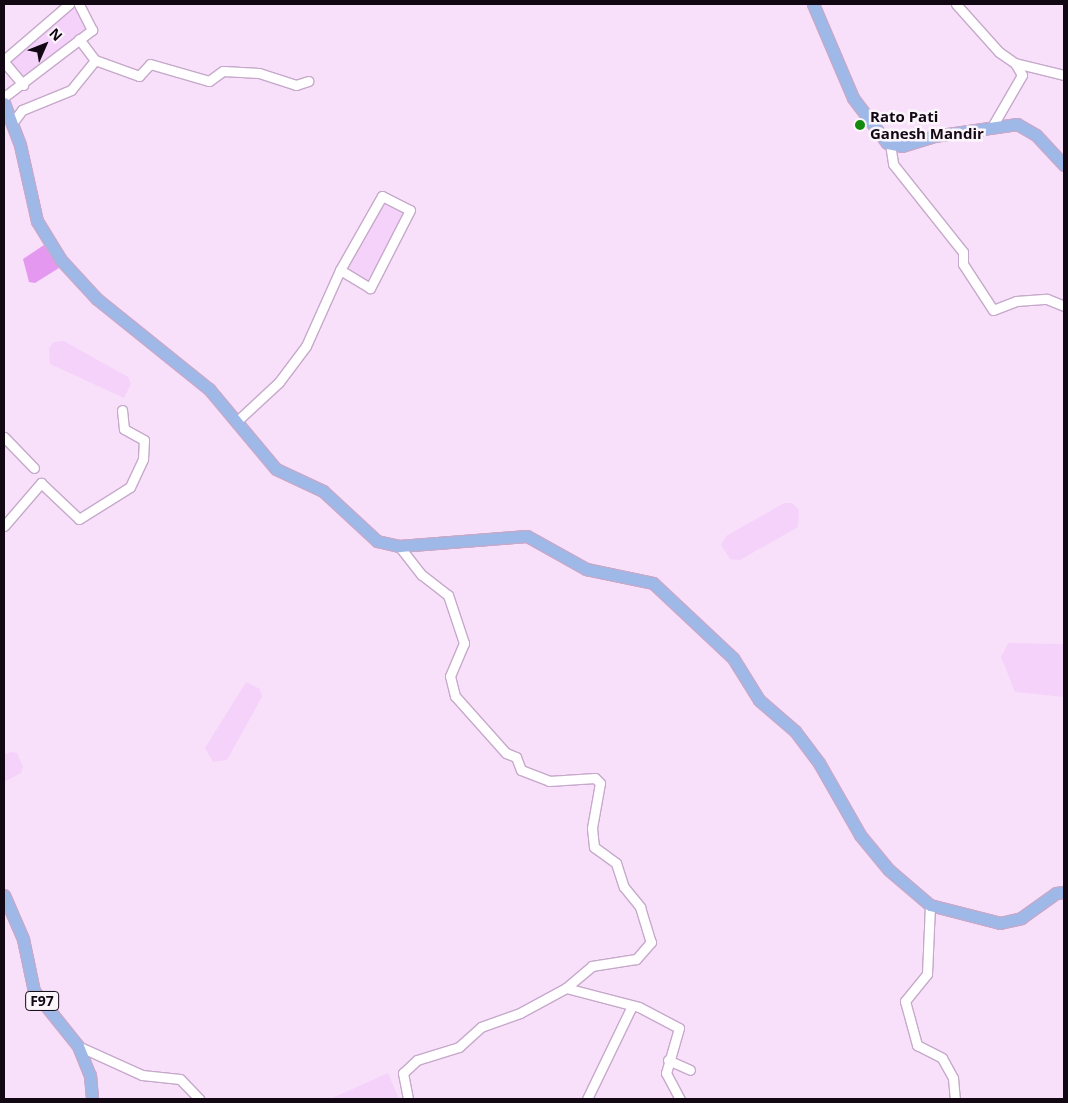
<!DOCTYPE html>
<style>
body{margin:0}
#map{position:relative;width:1068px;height:1103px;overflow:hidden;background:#f8e0fb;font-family:"Open Sans",sans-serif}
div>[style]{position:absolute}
.built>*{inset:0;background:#f5d2fa;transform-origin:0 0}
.water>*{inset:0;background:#e598f0}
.roads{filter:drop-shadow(1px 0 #c6a9ca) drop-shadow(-1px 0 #c6a9ca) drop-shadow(0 1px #c6a9ca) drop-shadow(0 -1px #c6a9ca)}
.minor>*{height:9px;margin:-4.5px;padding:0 4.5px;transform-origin:4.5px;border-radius:4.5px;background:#fff}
.major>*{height:11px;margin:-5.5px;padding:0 5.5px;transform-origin:5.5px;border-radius:5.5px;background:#9eb8e8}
.dots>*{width:14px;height:14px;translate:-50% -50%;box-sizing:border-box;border:2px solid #fbf5fb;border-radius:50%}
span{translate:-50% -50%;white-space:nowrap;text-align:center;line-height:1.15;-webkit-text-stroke:5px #fbf5fb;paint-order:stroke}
.shield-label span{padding:1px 4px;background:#fbf5fb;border:1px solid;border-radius:4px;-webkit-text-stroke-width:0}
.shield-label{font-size:14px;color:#120813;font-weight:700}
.poi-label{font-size:15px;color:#120813;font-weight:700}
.left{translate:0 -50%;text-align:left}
.frame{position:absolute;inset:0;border:5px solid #120813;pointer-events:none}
.north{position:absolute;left:20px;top:20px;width:50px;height:50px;-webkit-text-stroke:4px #fbf5fb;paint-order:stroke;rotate:46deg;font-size:14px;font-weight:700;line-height:20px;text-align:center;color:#120813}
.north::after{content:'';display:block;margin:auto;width:18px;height:22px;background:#120813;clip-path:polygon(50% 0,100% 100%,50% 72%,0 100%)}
</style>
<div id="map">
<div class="built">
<div style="left:72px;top:5px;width:28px;height:85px;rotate:51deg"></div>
<div style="left:386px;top:200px;width:24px;height:81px;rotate:30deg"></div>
<div style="clip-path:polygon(64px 341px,128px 377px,131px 384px,124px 398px,50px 364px,49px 348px,54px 342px)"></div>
<div style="clip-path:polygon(784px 503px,792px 503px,799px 510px,798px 527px,740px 560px,730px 559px,721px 545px,726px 536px)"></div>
<div style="clip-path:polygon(1008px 643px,1064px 644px,1064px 697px,1015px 692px,1001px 657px)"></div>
<div style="clip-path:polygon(246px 682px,260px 689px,262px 697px,227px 760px,213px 762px,205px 748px)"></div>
<div style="clip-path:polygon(10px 752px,17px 753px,23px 767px,21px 773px,4px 782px,4px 755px)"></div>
<div style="clip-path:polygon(388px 1073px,399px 1099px,330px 1099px)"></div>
</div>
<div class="water">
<div style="clip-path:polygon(44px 245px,59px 268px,35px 283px,29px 282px,23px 259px)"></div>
</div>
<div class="roads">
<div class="minor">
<div style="left:956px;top:4px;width:64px;rotate:48.1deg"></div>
<div style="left:999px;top:52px;width:19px;rotate:35deg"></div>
<div style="left:1015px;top:63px;width:14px;rotate:60deg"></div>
<div style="left:1022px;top:75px;width:58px;rotate:120.1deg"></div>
<div style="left:79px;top:39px;width:26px;rotate:53deg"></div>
<div style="left:4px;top:60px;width:86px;rotate:-40.7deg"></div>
<div style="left:4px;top:62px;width:30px;rotate:50deg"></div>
<div style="left:1015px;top:63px;width:50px;rotate:13.8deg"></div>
<div style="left:4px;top:97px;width:111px;rotate:-37.3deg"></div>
<div style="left:92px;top:30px;width:29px;rotate:-117deg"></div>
<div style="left:13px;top:122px;width:15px;rotate:-53deg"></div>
<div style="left:22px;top:110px;width:53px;rotate:-22.2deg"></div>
<div style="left:71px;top:90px;width:38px;rotate:-51deg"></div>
<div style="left:95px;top:60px;width:47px;rotate:20deg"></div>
<div style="left:139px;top:76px;width:16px;rotate:-47deg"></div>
<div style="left:150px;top:64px;width:61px;rotate:16.1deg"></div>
<div style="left:209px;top:81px;width:17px;rotate:-36deg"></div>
<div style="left:223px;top:71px;width:36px;rotate:3deg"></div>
<div style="left:259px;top:73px;width:39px;rotate:18deg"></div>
<div style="left:296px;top:85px;width:13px;rotate:-18deg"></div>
<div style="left:890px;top:144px;width:20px;rotate:81deg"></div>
<div style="left:893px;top:164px;width:112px;rotate:51.5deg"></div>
<div style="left:963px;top:252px;width:12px;rotate:90deg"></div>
<div style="left:963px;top:264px;width:55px;rotate:56.9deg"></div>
<div style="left:993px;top:310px;width:25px;rotate:-21deg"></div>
<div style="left:1016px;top:301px;width:31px;rotate:-4deg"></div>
<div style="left:1047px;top:299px;width:18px;rotate:22deg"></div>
<div style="left:236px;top:422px;width:59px;rotate:-42.9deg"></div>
<div style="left:279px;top:382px;width:45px;rotate:-53.1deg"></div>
<div style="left:306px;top:346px;width:83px;rotate:-65.9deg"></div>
<div style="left:340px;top:270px;width:85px;rotate:-60.4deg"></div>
<div style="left:382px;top:196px;width:31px;rotate:27deg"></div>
<div style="left:410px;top:210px;width:88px;rotate:117.1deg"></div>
<div style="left:370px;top:288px;width:35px;rotate:-149deg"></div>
<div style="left:4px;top:437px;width:43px;rotate:45.9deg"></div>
<div style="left:4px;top:526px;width:57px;rotate:-49.3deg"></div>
<div style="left:41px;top:483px;width:52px;rotate:43.5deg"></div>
<div style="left:79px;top:519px;width:60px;rotate:-32.1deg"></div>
<div style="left:130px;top:487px;width:31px;rotate:-65deg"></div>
<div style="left:143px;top:459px;width:19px;rotate:-87deg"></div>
<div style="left:144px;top:440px;width:23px;rotate:-151deg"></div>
<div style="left:124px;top:429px;width:19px;rotate:-96deg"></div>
<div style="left:399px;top:546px;width:37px;rotate:52deg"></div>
<div style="left:422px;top:575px;width:33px;rotate:38deg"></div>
<div style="left:448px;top:595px;width:51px;rotate:71.6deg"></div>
<div style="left:464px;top:643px;width:36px;rotate:113deg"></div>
<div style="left:450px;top:676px;width:21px;rotate:76deg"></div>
<div style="left:455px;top:696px;width:76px;rotate:48.2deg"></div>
<div style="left:506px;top:753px;width:11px;rotate:22deg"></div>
<div style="left:516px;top:757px;width:14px;rotate:69deg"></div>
<div style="left:521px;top:770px;width:30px;rotate:21deg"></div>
<div style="left:549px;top:781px;width:46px;rotate:-3.7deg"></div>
<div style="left:595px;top:778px;width:7px;rotate:45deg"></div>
<div style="left:600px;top:783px;width:46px;rotate:100.1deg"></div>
<div style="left:592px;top:828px;width:19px;rotate:84deg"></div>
<div style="left:594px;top:847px;width:27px;rotate:36deg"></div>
<div style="left:616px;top:863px;width:25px;rotate:72deg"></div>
<div style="left:624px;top:887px;width:26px;rotate:51deg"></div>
<div style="left:640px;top:907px;width:37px;rotate:73deg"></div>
<div style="left:651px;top:942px;width:23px;rotate:131deg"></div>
<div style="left:636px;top:959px;width:45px;rotate:171deg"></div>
<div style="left:592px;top:966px;width:34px;rotate:140deg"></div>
<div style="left:566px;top:988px;width:52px;rotate:151.5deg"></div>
<div style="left:520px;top:1013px;width:41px;rotate:160.3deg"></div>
<div style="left:481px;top:1027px;width:30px;rotate:138deg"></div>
<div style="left:459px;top:1047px;width:44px;rotate:162.8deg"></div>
<div style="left:417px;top:1060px;width:19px;rotate:137deg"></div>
<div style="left:403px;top:1073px;width:26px;rotate:79deg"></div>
<div style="left:930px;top:905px;width:69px;rotate:92.5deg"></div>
<div style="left:927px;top:974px;width:35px;rotate:129deg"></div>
<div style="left:905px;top:1001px;width:46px;rotate:74.7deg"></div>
<div style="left:917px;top:1045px;width:28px;rotate:27deg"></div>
<div style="left:942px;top:1058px;width:23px;rotate:61deg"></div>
<div style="left:953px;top:1078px;width:21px;rotate:85deg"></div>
<div style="left:566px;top:988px;width:75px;rotate:14.6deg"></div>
<div style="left:639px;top:1007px;width:45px;rotate:27.7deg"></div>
<div style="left:679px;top:1028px;width:47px;rotate:106.1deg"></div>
<div style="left:666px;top:1073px;width:30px;rotate:62deg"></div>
<div style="left:78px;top:1046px;width:70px;rotate:24.4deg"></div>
<div style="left:142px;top:1075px;width:38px;rotate:6deg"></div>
<div style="left:180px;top:1079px;width:28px;rotate:46deg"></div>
<div style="left:668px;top:1060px;width:24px;rotate:24deg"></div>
<div style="left:587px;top:1099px;width:101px;rotate:-64.2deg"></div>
</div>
<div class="major">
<div style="left:813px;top:4px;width:102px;rotate:66.9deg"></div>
<div style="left:853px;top:98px;width:56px;rotate:52.9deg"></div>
<div style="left:887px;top:143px;width:15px;rotate:11deg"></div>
<div style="left:902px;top:146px;width:34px;rotate:-17deg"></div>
<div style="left:934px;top:136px;width:84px;rotate:-8.2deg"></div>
<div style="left:1017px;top:124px;width:22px;rotate:30deg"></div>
<div style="left:1036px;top:135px;width:41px;rotate:47deg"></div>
<div style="left:4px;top:103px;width:45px;rotate:69.1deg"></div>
<div style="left:20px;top:145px;width:78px;rotate:77.4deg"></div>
<div style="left:37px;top:221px;width:46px;rotate:58.4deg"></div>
<div style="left:61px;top:260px;width:53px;rotate:47.3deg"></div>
<div style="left:97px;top:299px;width:144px;rotate:38.8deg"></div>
<div style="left:209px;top:389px;width:104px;rotate:50.1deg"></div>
<div style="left:276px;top:469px;width:52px;rotate:25.1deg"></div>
<div style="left:323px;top:491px;width:74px;rotate:42.8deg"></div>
<div style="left:377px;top:541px;width:23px;rotate:13deg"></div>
<div style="left:399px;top:546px;width:128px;rotate:-4.5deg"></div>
<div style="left:527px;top:536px;width:68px;rotate:29.2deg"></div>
<div style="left:586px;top:569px;width:68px;rotate:11.8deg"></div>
<div style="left:653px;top:583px;width:110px;rotate:43.2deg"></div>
<div style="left:733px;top:658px;width:49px;rotate:58.2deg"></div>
<div style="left:759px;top:700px;width:48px;rotate:40.7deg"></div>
<div style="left:795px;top:731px;width:40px;rotate:53deg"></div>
<div style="left:819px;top:763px;width:83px;rotate:60.3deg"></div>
<div style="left:860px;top:835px;width:45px;rotate:50.4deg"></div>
<div style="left:889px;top:870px;width:54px;rotate:40.5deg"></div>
<div style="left:930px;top:905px;width:72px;rotate:14.4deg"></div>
<div style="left:1000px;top:923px;width:22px;rotate:-13deg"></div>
<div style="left:1021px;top:918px;width:43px;rotate:-35.5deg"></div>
<div style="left:1056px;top:893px;width:8px;rotate:-7deg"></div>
<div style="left:4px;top:895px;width:48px;rotate:66.6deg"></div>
<div style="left:23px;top:939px;width:53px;rotate:78.1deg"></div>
<div style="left:34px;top:991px;width:70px;rotate:51.3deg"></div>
<div style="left:78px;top:1046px;width:31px;rotate:68deg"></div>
<div style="left:90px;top:1075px;width:24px;rotate:85deg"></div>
</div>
</div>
<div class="dots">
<div style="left:860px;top:125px;background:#148a0e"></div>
</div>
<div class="shield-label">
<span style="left:42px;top:1001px">F97</span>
</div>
<div class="poi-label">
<span class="left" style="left:870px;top:125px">Rato Pati<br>Ganesh Mandir</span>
</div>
<div class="frame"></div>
<div class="north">N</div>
</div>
